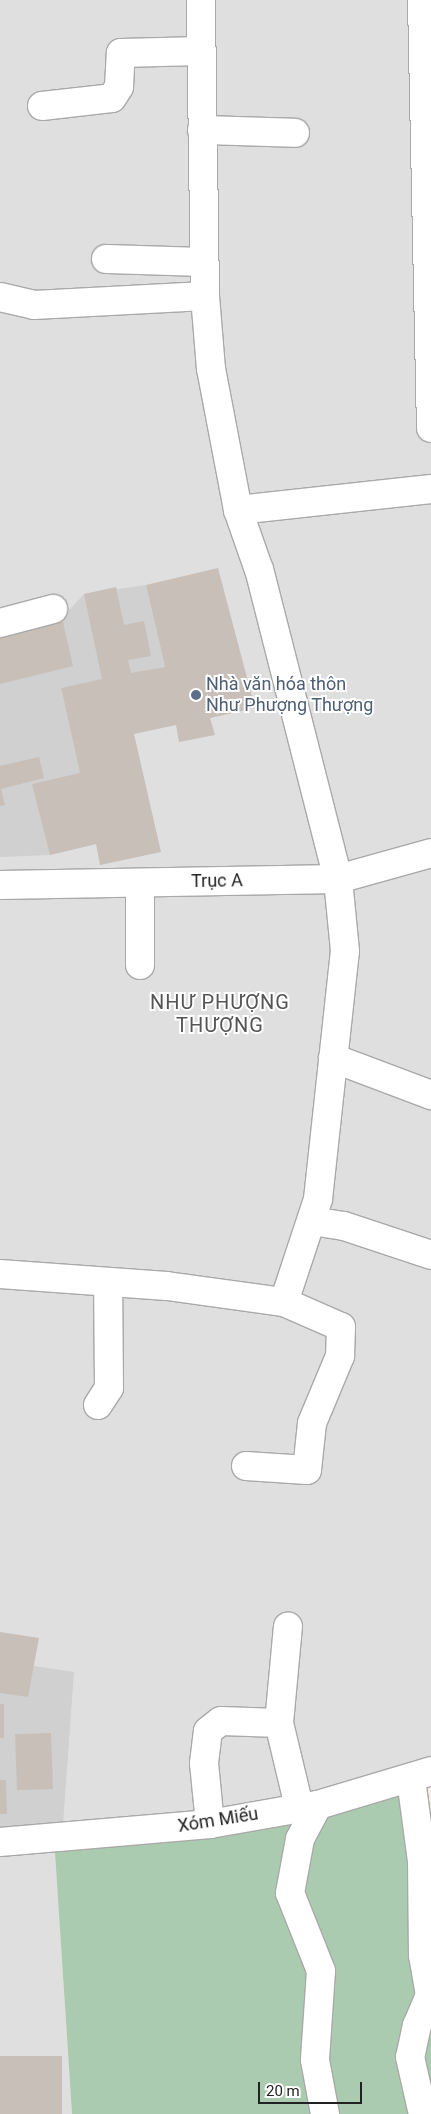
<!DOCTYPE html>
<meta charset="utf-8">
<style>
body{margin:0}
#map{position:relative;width:431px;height:2114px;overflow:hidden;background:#f2efe9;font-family:Roboto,sans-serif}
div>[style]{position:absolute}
.residential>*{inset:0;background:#e0dfdf}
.religious>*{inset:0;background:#d0d0d0}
.cemetery>*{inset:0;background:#aacbaf}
.building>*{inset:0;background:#c7bfb8;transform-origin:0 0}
.roads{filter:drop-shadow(1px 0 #a9a9a9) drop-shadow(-1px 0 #a9a9a9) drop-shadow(0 1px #a9a9a9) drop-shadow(0 -1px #a9a9a9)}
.minor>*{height:28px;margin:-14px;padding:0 14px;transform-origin:14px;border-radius:14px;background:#fff}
.dots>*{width:14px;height:14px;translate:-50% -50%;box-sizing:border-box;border:2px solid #fff;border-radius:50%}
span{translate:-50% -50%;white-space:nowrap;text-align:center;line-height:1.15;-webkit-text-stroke:4px #fff;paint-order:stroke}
.service-label{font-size:18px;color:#4e5e75}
.left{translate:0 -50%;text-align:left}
.street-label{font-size:18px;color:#222}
.quarter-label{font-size:20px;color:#555;letter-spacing:1px}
.scale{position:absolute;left:258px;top:2082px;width:104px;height:22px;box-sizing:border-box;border:2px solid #222;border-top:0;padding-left:6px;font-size:15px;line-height:18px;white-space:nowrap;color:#222;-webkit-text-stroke:4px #fff;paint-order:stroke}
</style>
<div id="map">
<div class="residential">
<div style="clip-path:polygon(0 0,431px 0,431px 1771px,420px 1776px,54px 1838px,72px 2114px,0 2114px)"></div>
</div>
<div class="religious">
<div style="clip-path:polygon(146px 585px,165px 667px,61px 688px,96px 844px,50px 855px,0 857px,0 632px,62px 618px,84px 594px)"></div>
<div style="clip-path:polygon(0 1661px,74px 1672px,62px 1838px,0 1842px)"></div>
</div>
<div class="cemetery">
<div style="clip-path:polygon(420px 1776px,419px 1812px,431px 1817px,431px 2114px,72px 2114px,54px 1838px)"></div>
</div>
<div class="building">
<div style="clip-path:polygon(218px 568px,255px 708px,210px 718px,215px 735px,179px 742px,176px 725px,134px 734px,161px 852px,100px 865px,96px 844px,50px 855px,32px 784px,80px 773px,61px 688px,102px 679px,84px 594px,116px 587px,124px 625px,144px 621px,151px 656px,128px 660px,131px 673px,165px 667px,146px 585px)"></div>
<div style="clip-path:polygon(62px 618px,73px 666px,0 684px,0 632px)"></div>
<div style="clip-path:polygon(39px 757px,44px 778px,1px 789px,5px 805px,0 806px,0 766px)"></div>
<div style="clip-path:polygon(0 1632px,39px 1638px,28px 1697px,0 1693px)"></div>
<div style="left:0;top:1704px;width:4px;height:34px"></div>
<div style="left:51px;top:1733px;width:56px;height:36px;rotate:88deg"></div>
<div style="clip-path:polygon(0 1780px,6px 1780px,7px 1814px,0 1814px)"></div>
<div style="left:0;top:2056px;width:62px;height:58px"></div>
</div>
<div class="roads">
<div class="minor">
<div style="left:422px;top:0;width:428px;rotate:88.8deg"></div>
<div style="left:42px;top:106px;width:70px;rotate:-6.5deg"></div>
<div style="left:112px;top:98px;width:13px;rotate:-58deg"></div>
<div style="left:119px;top:87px;width:34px;rotate:-87deg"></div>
<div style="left:121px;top:53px;width:80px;rotate:-1.4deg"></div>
<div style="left:202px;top:130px;width:93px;rotate:1.8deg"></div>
<div style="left:106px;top:259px;width:98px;rotate:1.8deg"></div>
<div style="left:0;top:297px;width:35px;rotate:13deg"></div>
<div style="left:34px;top:305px;width:171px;rotate:-3deg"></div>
<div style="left:238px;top:510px;width:194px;rotate:-6.2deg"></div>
<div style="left:0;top:623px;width:55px;rotate:-14.8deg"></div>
<div style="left:140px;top:883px;width:82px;rotate:90deg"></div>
<div style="left:0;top:885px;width:338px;rotate:-1deg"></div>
<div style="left:338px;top:879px;width:97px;rotate:-15.6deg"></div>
<div style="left:333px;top:1058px;width:105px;rotate:20.7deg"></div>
<div style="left:312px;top:1221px;width:32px;rotate:9deg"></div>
<div style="left:344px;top:1226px;width:92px;rotate:18.4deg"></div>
<div style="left:0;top:1274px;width:167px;rotate:4.1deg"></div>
<div style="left:167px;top:1286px;width:118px;rotate:7.8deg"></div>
<div style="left:284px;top:1302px;width:108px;rotate:-71.7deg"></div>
<div style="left:318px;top:1199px;width:249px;rotate:-83.8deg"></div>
<div style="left:345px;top:951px;width:72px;rotate:-95.6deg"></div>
<div style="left:338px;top:879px;width:319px;rotate:-104.3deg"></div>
<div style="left:259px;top:570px;width:64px;rotate:-109.3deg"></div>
<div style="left:238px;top:510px;width:144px;rotate:-100.8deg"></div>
<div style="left:211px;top:369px;width:73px;rotate:-94.7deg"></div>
<div style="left:205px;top:296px;width:296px;rotate:-90.8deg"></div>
<div style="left:98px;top:1405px;width:20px;rotate:-57deg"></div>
<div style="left:109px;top:1388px;width:106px;rotate:-90.5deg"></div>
<div style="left:246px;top:1466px;width:61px;rotate:3.8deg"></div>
<div style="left:307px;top:1470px;width:47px;rotate:-83.9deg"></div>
<div style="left:312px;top:1423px;width:73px;rotate:-67.3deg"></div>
<div style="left:340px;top:1356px;width:29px;rotate:-88deg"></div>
<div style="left:341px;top:1327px;width:62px;rotate:-156.3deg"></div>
<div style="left:279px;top:1723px;width:85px;rotate:76.5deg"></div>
<div style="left:411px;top:1779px;width:83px;rotate:82.4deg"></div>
<div style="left:422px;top:1861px;width:94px;rotate:89.4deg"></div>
<div style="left:423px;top:1955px;width:41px;rotate:80.1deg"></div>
<div style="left:430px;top:1995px;width:33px;rotate:113deg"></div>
<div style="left:417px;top:2025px;width:33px;rotate:102deg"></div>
<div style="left:410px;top:2057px;width:58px;rotate:77.2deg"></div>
<div style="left:318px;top:1805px;width:38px;rotate:118deg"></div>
<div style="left:300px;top:1839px;width:55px;rotate:100.5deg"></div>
<div style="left:290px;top:1893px;width:84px;rotate:68.3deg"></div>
<div style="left:321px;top:1971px;width:89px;rotate:93.9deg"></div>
<div style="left:315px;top:2060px;width:55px;rotate:79.5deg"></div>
<div style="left:210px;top:1824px;width:61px;rotate:-95.6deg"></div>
<div style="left:204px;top:1763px;width:32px;rotate:-83deg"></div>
<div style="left:208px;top:1731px;width:16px;rotate:-38deg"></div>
<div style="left:221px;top:1721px;width:58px;rotate:2deg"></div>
<div style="left:279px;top:1723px;width:97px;rotate:-84.7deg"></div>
<div style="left:0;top:1842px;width:211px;rotate:-4.9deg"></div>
<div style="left:210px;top:1824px;width:110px;rotate:-10deg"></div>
<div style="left:318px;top:1805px;width:118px;rotate:-16.7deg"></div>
</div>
</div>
<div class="dots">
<div style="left:196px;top:695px;background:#5c6f8a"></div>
</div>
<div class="service-label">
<span class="left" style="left:206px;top:695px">Nhà văn hóa thôn<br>Như Phượng Thượng</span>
</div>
<div class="street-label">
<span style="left:217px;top:881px;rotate:-1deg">Trục A</span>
<span style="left:218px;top:1820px;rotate:-9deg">Xóm Miếu</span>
</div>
<div class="quarter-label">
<span style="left:220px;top:1014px">NHƯ PHƯỢNG<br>THƯỢNG</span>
</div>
<div class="scale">20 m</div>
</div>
